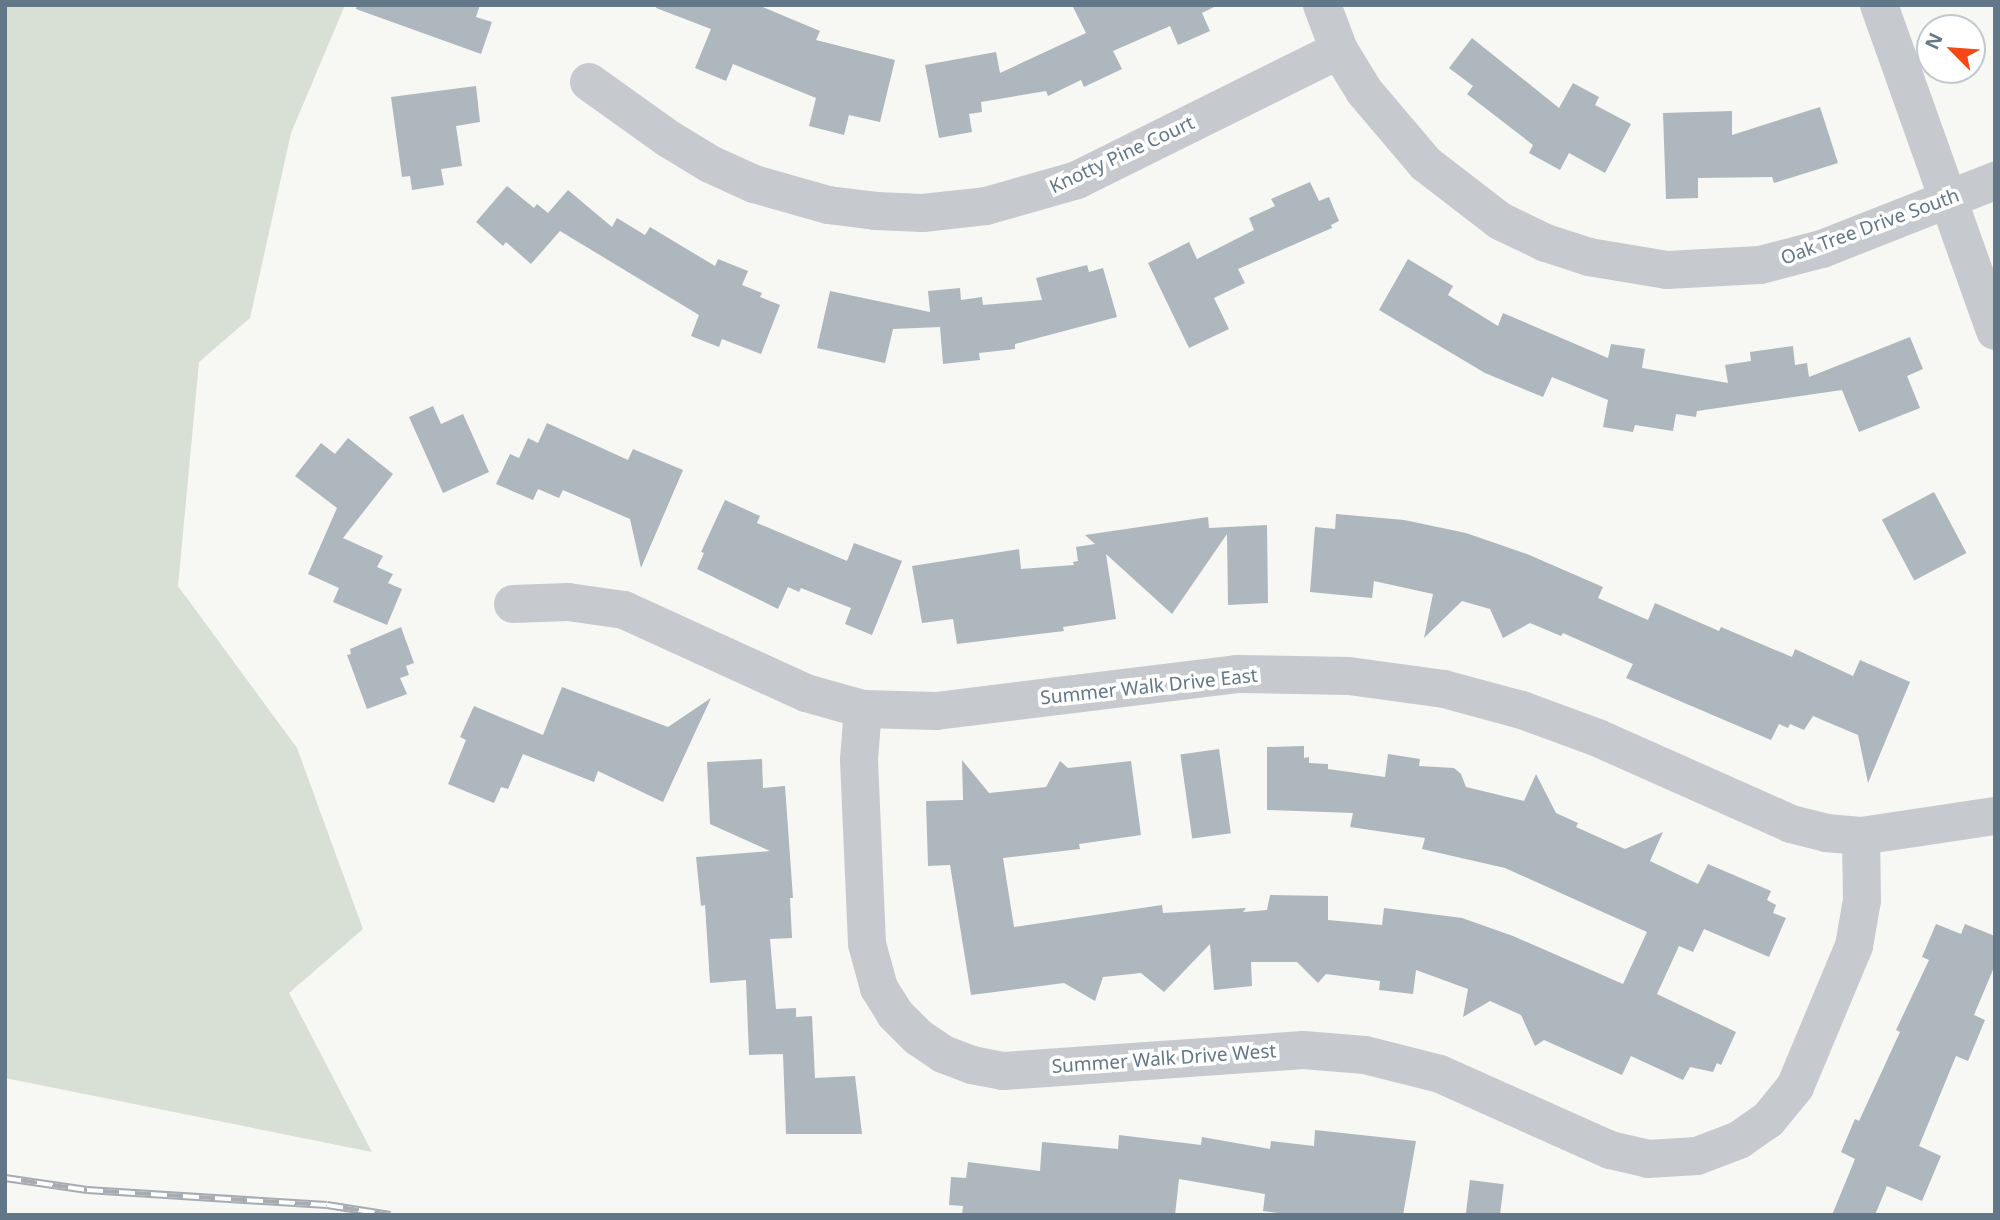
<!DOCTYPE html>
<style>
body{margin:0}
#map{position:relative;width:2000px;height:1220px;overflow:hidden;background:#f7f7f3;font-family:"Noto Sans",sans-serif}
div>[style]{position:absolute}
.green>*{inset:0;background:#d8dfd4}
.building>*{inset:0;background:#aeb7bd;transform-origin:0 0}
.minor>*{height:38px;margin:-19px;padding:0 19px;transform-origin:19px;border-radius:19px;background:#c6cace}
.rail>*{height:8px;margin-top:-4px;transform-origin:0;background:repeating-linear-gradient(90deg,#fff 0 16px,#a5acb2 0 32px);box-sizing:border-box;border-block:2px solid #a5acb2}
span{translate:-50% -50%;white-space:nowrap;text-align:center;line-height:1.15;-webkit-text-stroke:7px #fff;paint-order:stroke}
.street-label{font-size:19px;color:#627788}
.frame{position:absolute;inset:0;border:7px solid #627788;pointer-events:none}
.north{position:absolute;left:1916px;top:14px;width:70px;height:70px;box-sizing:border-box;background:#fff;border:2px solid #c0c9cf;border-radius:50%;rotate:295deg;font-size:19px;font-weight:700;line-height:28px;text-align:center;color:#627788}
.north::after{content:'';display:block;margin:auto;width:24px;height:32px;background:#f64814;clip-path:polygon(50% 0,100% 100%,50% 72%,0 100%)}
</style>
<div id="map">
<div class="green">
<div style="clip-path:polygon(5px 5px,345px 5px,291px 133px,250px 318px,199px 362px,178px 586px,297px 748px,363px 929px,289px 993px,372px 1152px,5px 1078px)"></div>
</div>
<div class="building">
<div style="clip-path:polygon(357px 5px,480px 5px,476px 17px,492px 22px,481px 54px,356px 9px)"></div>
<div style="clip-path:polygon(657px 5px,758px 5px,820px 31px,816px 40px,895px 60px,880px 122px,849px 115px,844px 135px,809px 126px,816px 98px,733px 64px,726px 81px,695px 68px,711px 29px,656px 8px)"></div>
<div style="clip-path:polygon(1072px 5px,1218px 5px,1202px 13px,1210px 31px,1178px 45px,1170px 26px,1113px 51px,1122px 69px,1084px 87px,1081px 80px,1048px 96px,1046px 91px,981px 102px,982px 112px,969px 114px,972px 132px,939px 138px,925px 65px,996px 52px,1000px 73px,1086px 33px)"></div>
<div style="clip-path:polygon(1472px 38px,1559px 108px,1573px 83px,1599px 97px,1595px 105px,1631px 124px,1605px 173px,1569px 153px,1560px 170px,1529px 153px,1533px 145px,1467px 94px,1473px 86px,1449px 68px)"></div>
<div style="clip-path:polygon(476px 86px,480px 122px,456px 126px,462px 166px,441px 169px,444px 185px,412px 190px,410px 176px,402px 177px,391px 97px)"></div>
<div style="clip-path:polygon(1820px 107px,1838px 163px,1774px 183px,1772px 177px,1698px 178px,1698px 198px,1666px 199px,1663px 113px,1732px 111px,1732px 135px)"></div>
<div style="clip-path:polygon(1310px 182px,1319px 201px,1329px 197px,1339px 221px,1331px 225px,1332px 228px,1238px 269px,1245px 283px,1214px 298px,1229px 329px,1189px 348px,1148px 263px,1189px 242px,1197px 259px,1254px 230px,1249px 218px,1275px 206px,1271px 199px)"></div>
<div style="clip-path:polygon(507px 186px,534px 208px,537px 204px,548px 213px,568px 190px,612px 227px,617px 218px,645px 235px,650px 227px,715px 266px,718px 259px,748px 271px,742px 285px,762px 293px,760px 297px,780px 305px,761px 354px,722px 339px,719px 347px,691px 336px,699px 315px,560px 231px,531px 264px,506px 242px,503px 246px,476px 222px)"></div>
<div style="clip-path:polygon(1408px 259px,1453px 286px,1448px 295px,1498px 326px,1503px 313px,1608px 358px,1611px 344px,1645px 349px,1642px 368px,1728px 383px,1725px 365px,1751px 361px,1750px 352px,1793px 346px,1795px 365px,1807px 363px,1809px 377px,1910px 337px,1923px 369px,1907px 376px,1920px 408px,1859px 432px,1842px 390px,1697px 411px,1696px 417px,1676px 414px,1673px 431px,1635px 425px,1633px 432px,1603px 427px,1608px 400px,1552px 377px,1543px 397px,1485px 373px,1379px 310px)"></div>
<div style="clip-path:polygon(1087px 265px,1089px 272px,1103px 268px,1117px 317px,1015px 344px,1015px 349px,979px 353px,980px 360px,943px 364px,940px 327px,893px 329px,885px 363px,817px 348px,830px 291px,930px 312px,928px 291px,960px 288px,961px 300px,982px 297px,983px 305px,1042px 300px,1036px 278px)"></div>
<div style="clip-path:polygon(433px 406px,441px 424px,463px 414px,489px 472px,443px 493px,409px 417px)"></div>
<div style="clip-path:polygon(547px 423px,628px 460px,633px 449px,683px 470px,641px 568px,630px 519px,563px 490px,559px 498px,538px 489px,533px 500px,496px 484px,510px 454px,519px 458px,528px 438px,538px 443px)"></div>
<div style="clip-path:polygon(348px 438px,393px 474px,343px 538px,383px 556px,377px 567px,393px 574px,388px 583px,402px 589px,387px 625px,333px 602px,339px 588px,308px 574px,337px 508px,295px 476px,321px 443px,335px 454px)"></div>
<div style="left:1934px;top:492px;width:69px;height:59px;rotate:62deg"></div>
<div style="clip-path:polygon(725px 500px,760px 516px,757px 523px,847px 561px,854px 543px,902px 561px,872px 635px,845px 624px,851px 608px,801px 588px,799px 592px,788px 587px,778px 609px,697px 569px,704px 553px,701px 552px)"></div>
<div style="clip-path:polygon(1336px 514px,1404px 520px,1466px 533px,1527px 554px,1603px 587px,1598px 598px,1648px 620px,1655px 603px,1719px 631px,1721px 627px,1792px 657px,1795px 649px,1853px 676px,1860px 660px,1910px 682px,1868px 783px,1858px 735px,1813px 716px,1804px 730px,1790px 724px,1788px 728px,1779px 724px,1771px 740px,1626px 678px,1633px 664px,1563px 633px,1561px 636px,1530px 623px,1503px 638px,1490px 609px,1462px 601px,1424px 638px,1433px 594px,1374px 581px,1372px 598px,1310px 592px,1315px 527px,1335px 529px)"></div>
<div style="clip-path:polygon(1208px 517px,1209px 528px,1267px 525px,1268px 603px,1228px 605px,1227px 534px,1172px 614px,1106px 554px,1116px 619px,1063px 627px,1064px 631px,957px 644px,953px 619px,922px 623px,912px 566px,1019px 549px,1021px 569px,1074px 565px,1073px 562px,1078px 561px,1076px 547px,1095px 544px,1085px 535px)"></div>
<div style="clip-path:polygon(401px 627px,414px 663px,406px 666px,409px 675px,400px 678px,407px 694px,367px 709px,347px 655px,351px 654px,350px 649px)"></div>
<div style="clip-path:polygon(562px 687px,668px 727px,711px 698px,663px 802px,598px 771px,594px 782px,523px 754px,508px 789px,501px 787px,494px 803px,448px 784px,466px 740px,460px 737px,474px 706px,543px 735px)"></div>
<div style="clip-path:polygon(1304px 746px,1304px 758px,1309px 757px,1309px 763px,1328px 764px,1328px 769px,1385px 777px,1388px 754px,1420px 759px,1419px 766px,1454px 768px,1461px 774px,1466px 787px,1524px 801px,1536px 774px,1556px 813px,1578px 823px,1576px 827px,1625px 849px,1663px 832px,1650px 861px,1698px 884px,1708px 864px,1771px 891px,1767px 900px,1776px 905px,1773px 913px,1786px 918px,1769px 957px,1704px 929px,1693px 952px,1679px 946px,1657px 994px,1736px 1032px,1721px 1065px,1717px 1063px,1713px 1072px,1690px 1067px,1683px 1080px,1631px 1056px,1622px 1075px,1544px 1040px,1535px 1046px,1521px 1015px,1490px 1001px,1463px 1017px,1468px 989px,1416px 970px,1413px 994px,1379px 990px,1380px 981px,1326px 974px,1318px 983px,1297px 962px,1251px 962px,1252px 986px,1214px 990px,1210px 944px,1164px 992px,1141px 973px,1103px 977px,1095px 1001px,1064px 983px,971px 995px,950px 865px,928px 866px,926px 801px,963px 800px,962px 760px,989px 793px,1046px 787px,1060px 761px,1068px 768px,1131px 761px,1141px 835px,1079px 844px,1080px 849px,1003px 858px,1014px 927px,1162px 905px,1163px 913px,1246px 908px,1243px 912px,1267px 910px,1270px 895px,1328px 896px,1328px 920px,1382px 925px,1384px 908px,1462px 918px,1513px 936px,1623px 984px,1647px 932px,1505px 868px,1422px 849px,1425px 838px,1350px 827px,1353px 813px,1267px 810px,1267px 747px)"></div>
<div style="left:1219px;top:749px;width:85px;height:39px;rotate:82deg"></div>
<div style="clip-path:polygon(762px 759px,763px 788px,785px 786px,793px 898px,790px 898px,792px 938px,770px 939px,776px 1009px,796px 1008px,796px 1017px,812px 1016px,815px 1078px,855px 1076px,862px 1134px,786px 1134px,783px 1054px,749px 1055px,746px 980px,710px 983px,705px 905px,701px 906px,696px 857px,770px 851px,710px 824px,707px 762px)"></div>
<div style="clip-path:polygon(1936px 924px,1961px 934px,1965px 924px,1995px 936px,1995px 965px,1974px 1015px,1985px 1020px,1968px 1061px,1956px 1056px,1919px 1146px,1941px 1156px,1922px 1201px,1887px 1186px,1875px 1215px,1832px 1215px,1855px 1159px,1841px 1152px,1855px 1119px,1859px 1121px,1900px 1032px,1896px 1030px,1929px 960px,1922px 957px)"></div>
<div style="clip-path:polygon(1315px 1130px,1416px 1141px,1403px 1215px,1294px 1215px,1263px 1211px,1265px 1194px,1179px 1179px,1175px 1215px,962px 1215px,963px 1206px,949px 1205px,951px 1177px,966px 1178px,968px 1162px,1040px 1171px,1042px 1142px,1118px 1149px,1119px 1135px,1201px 1145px,1202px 1137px,1270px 1149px,1271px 1141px,1314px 1146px)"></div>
<div style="left:1470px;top:1180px;width:34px;height:35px;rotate:7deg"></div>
</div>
<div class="minor">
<div style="left:1322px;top:5px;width:48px;rotate:69.3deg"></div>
<div style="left:1339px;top:50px;width:48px;rotate:58.6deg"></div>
<div style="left:1364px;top:91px;width:96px;rotate:49.7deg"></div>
<div style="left:1426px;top:164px;width:93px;rotate:37.6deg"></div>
<div style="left:1500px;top:221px;width:51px;rotate:25.6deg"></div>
<div style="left:1546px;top:243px;width:45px;rotate:18deg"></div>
<div style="left:1589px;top:257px;width:79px;rotate:9.5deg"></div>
<div style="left:1667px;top:270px;width:93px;rotate:-3.1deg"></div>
<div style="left:1760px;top:265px;width:64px;rotate:-14.5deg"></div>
<div style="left:1822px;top:249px;width:186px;rotate:-21.5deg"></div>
<div style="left:1879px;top:5px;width:346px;rotate:70.4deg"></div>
<div style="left:589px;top:82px;width:98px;rotate:35.5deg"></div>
<div style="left:669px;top:139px;width:48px;rotate:31.4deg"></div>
<div style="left:710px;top:164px;width:48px;rotate:24.4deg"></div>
<div style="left:754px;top:184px;width:77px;rotate:15.8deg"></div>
<div style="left:828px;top:205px;width:48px;rotate:7.1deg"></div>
<div style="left:876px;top:211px;width:47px;rotate:2.4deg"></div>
<div style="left:923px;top:213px;width:63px;rotate:-6.3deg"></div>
<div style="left:986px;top:206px;width:95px;rotate:-15.9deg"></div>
<div style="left:1077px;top:180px;width:292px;rotate:-26.4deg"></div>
<div style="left:513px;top:604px;width:55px;rotate:-2.1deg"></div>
<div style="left:568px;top:602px;width:57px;rotate:8.1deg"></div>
<div style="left:624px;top:610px;width:200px;rotate:24.5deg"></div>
<div style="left:806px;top:693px;width:59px;rotate:15.7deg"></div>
<div style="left:863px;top:709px;width:73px;rotate:1.6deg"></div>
<div style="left:936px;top:711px;width:303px;rotate:-7deg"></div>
<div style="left:1237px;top:674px;width:112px;rotate:1deg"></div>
<div style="left:1349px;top:676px;width:96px;rotate:7.8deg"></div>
<div style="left:1444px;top:689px;width:81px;rotate:15.1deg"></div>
<div style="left:1522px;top:710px;width:81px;rotate:20.2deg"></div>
<div style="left:1598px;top:738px;width:211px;rotate:24deg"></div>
<div style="left:1791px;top:824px;width:36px;rotate:14deg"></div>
<div style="left:1826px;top:833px;width:35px;rotate:5deg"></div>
<div style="left:1861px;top:836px;width:135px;rotate:-8.5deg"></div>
<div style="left:863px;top:709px;width:51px;rotate:94.5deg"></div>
<div style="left:859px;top:760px;width:184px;rotate:87.5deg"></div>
<div style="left:867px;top:944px;width:46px;rotate:74.7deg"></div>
<div style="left:879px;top:988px;width:31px;rotate:58deg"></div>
<div style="left:895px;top:1014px;width:33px;rotate:45deg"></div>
<div style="left:918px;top:1037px;width:30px;rotate:34deg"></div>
<div style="left:943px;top:1054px;width:31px;rotate:21deg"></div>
<div style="left:972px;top:1065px;width:32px;rotate:11deg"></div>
<div style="left:1003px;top:1071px;width:301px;rotate:-4deg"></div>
<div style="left:1303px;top:1050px;width:62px;rotate:4.6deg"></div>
<div style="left:1365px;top:1055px;width:77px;rotate:14.2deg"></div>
<div style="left:1440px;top:1074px;width:186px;rotate:24.1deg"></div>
<div style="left:1610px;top:1150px;width:39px;rotate:13deg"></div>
<div style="left:1648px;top:1159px;width:49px;rotate:-3.5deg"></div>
<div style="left:1697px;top:1156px;width:45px;rotate:-20.9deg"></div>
<div style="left:1739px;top:1140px;width:35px;rotate:-35deg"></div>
<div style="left:1768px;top:1120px;width:43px;rotate:-50.7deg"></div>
<div style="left:1795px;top:1087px;width:153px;rotate:-67.3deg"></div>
<div style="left:1854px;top:946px;width:47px;rotate:-80.1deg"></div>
<div style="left:1862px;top:900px;width:64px;rotate:-90.9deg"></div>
</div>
<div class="rail">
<div style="left:5px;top:1178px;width:83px;rotate:8.3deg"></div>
<div style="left:87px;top:1190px;width:240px;rotate:3.6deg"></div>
<div style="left:327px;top:1205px;width:64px;rotate:9deg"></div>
</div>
<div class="street-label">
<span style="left:1122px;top:155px;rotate:-25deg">Knotty Pine Court</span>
<span style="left:1870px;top:227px;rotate:-20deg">Oak Tree Drive South</span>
<span style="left:1149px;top:687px;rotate:-6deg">Summer Walk Drive East</span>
<span style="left:1164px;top:1059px;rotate:-4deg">Summer Walk Drive West</span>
</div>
<div class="frame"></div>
<div class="north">N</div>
</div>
